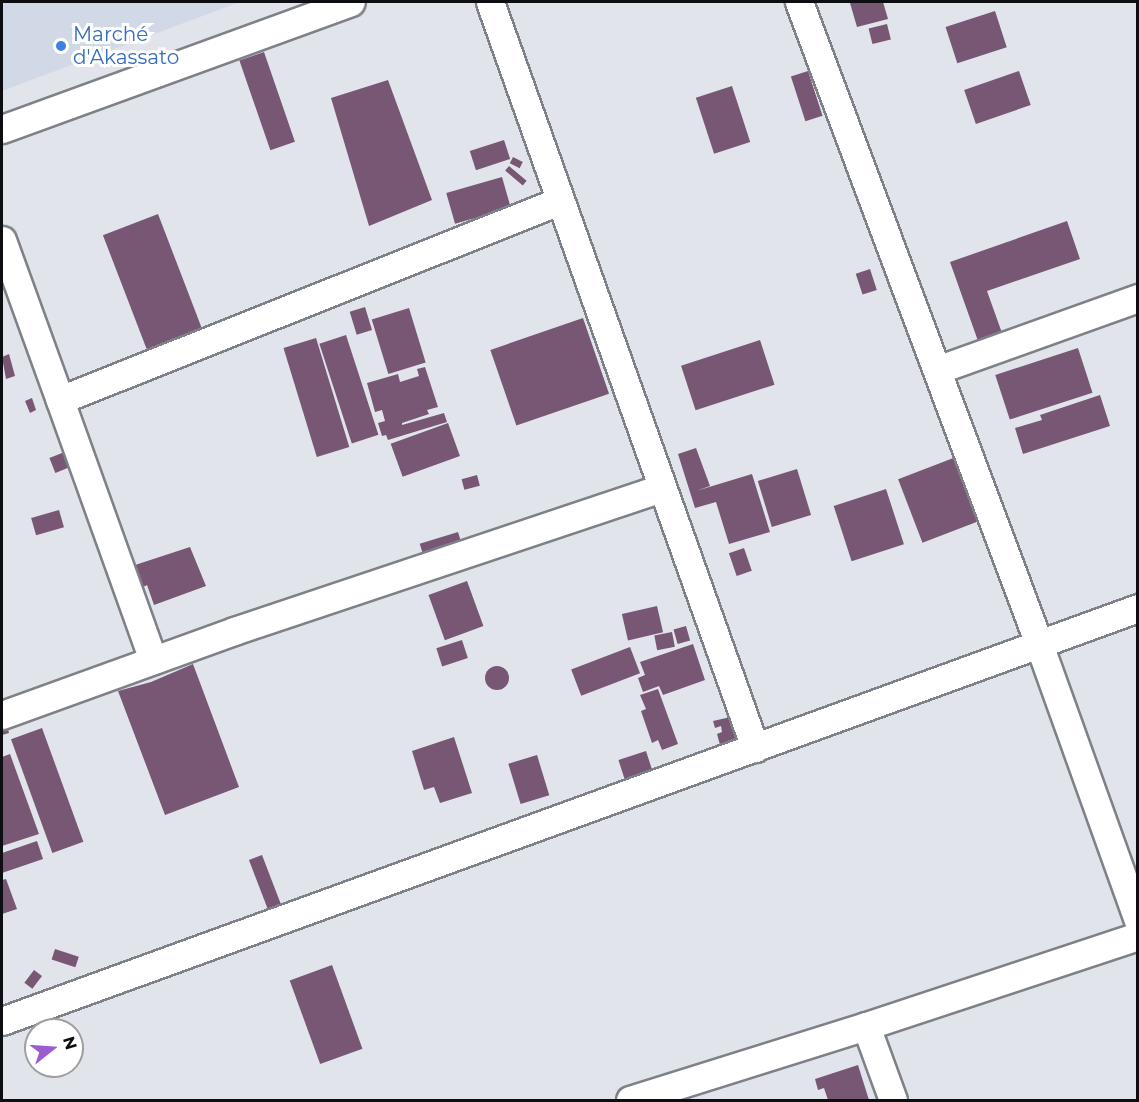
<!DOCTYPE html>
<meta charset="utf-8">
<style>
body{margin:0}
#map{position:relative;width:1139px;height:1102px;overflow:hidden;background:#e1e4eb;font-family:Montserrat,sans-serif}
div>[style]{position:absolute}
.built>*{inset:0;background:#d2d9e6}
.building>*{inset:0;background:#785775;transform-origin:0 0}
.round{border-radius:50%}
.roads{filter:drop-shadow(2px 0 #7e8187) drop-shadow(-2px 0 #7e8187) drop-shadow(0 2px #7e8187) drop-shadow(0 -2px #7e8187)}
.street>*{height:27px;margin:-13.5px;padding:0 13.5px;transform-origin:13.5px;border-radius:13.5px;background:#fff}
.dots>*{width:16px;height:16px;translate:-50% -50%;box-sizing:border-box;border:3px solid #fff;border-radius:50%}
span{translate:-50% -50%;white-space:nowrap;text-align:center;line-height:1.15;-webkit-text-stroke:6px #fff;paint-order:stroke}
.shop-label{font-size:20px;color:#366cbe}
.left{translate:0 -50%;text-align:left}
.frame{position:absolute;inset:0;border:3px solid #0d0e11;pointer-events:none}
.north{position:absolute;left:24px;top:1018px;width:60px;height:60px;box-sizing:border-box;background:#fff;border:2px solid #9e9fa0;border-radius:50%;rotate:73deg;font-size:16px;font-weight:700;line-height:24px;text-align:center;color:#0d0e11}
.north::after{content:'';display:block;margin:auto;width:21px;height:27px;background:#9c5bd1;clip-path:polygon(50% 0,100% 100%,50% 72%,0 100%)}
</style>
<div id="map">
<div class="built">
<div style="clip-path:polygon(2px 2px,240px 2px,2px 91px)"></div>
</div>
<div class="building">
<div style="clip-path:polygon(883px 2px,888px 19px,857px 27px,850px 3px)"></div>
<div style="left:995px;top:11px;width:38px;height:52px;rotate:72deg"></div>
<div style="left:887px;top:24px;width:16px;height:19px;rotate:76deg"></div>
<div style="left:264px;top:52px;width:95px;height:26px;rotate:71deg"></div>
<div style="left:808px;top:71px;width:47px;height:18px;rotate:72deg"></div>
<div style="left:1019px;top:71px;width:36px;height:58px;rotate:71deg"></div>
<div style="clip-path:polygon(388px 80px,432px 200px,369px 226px,331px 98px)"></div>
<div style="left:732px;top:86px;width:59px;height:38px;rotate:72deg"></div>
<div style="left:504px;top:140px;width:20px;height:36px;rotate:72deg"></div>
<div style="left:513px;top:157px;width:11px;height:7px;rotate:27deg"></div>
<div style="left:509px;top:166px;width:23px;height:6px;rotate:40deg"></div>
<div style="left:502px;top:177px;width:32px;height:58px;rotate:74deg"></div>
<div style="left:158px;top:214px;width:126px;height:59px;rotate:69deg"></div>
<div style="clip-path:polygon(1067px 221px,1080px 259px,987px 291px,1002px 333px,978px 341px,950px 262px)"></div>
<div style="left:870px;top:269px;width:22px;height:15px;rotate:72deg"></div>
<div style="left:365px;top:307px;width:24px;height:16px;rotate:73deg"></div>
<div style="left:409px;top:308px;width:57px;height:39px;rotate:73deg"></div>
<div style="left:583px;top:318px;width:80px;height:98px;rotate:71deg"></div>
<div style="left:346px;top:335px;width:105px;height:28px;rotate:72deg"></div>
<div style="left:316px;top:338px;width:114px;height:34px;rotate:73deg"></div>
<div style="left:760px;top:340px;width:47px;height:83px;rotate:72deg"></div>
<div style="left:1078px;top:348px;width:47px;height:87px;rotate:72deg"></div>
<div style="clip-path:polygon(9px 354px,15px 376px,6px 379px,2px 357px)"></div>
<div style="clip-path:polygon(425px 367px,438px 407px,427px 410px,429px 414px,402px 423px,402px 425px,444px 413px,447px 422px,388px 440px,386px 435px,382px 436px,378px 423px,385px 421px,382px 410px,375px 412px,367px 383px,398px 374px,400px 382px,419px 376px,417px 369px)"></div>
<div style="clip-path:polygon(1100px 395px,1110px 426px,1023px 454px,1015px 428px,1042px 420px,1040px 415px)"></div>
<div style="clip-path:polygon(32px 398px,36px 410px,30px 413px,25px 401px)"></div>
<div style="left:448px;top:423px;width:35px;height:61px;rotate:70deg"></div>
<div style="clip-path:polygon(696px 448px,710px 486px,696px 491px,752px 474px,770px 532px,729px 544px,716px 502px,695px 508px,678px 454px)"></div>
<div style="left:67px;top:451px;width:16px;height:19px;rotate:68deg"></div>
<div style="left:956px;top:457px;width:68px;height:62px;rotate:69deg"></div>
<div style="left:797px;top:469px;width:48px;height:41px;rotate:73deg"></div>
<div style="left:477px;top:475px;width:11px;height:16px;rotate:75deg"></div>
<div style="left:886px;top:489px;width:58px;height:55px;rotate:72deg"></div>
<div style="left:59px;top:510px;width:18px;height:29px;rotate:74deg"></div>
<div style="left:458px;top:532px;width:10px;height:40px;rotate:73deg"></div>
<div style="clip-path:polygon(190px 547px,206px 586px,154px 605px,147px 585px,137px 590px,129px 567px)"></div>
<div style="left:744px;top:548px;width:24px;height:16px;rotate:71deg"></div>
<div style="left:467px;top:581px;width:48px;height:41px;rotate:70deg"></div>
<div style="left:657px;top:606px;width:27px;height:36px;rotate:77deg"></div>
<div style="left:686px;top:626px;width:15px;height:13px;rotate:74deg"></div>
<div style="left:672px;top:632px;width:15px;height:18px;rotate:79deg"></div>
<div style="left:462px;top:640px;width:19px;height:27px;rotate:72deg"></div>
<div style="clip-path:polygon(693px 644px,705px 680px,663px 695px,659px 686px,643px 692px,638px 678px,645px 675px,640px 662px)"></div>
<div style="left:630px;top:647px;width:28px;height:63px;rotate:69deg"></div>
<div style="clip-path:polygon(193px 664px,239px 787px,165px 815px,118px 691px,151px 682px)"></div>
<div class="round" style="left:485px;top:666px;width:24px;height:24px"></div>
<div style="clip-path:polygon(658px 689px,678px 744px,662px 750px,658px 740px,652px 743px,641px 711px,646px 709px,640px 695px)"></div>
<div style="clip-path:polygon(735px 716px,741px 740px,720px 745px,717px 734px,722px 732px,721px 726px,715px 728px,713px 721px)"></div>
<div style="clip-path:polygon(7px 725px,9px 733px,2px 735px,2px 727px)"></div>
<div style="left:42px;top:728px;width:121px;height:33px;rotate:70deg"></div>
<div style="clip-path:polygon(454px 737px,472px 793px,440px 803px,434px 787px,424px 790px,412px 751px)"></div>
<div style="left:646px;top:751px;width:22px;height:29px;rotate:72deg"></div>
<div style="clip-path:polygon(10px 754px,39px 834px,2px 846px,2px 757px)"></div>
<div style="left:537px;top:755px;width:42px;height:30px;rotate:73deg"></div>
<div style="clip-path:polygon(37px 841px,43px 859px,2px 873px,2px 853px)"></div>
<div style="left:262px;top:855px;width:63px;height:14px;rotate:69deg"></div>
<div style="clip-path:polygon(6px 879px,17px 909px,2px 914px,2px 880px)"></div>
<div style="left:55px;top:949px;width:25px;height:11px;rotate:18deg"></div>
<div style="left:332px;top:965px;width:89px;height:45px;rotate:70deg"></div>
<div style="left:34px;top:970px;width:10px;height:16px;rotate:37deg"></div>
<div style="clip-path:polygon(858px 1065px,869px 1100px,828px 1100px,824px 1088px,818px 1090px,815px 1079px)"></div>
</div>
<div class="roads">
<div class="street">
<div style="left:490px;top:2px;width:792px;rotate:70.44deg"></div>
<div style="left:799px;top:2px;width:685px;rotate:69.5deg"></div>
<div style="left:1039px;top:644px;width:293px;rotate:70.3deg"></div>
<div style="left:2px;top:129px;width:371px;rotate:-20deg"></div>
<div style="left:2px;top:240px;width:170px;rotate:70.1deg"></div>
<div style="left:937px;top:370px;width:214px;rotate:-19.7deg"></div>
<div style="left:153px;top:660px;width:276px;rotate:-109.7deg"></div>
<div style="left:60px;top:400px;width:537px;rotate:-21.74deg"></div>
<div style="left:2px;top:715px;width:247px;rotate:-19.9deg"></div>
<div style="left:234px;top:631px;width:451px;rotate:-18.5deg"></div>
<div style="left:2px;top:1021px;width:1209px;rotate:-19.98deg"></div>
<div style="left:866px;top:1026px;width:79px;rotate:70deg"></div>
<div style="left:630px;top:1100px;width:247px;rotate:-17.4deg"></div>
<div style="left:866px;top:1026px;width:287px;rotate:-18.3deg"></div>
</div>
</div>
<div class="dots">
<div style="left:61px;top:46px;background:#3f7fe0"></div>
</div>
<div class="shop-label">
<span class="left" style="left:73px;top:46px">Marché<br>d'Akassato</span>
</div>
<div class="frame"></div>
<div class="north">N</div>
</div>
